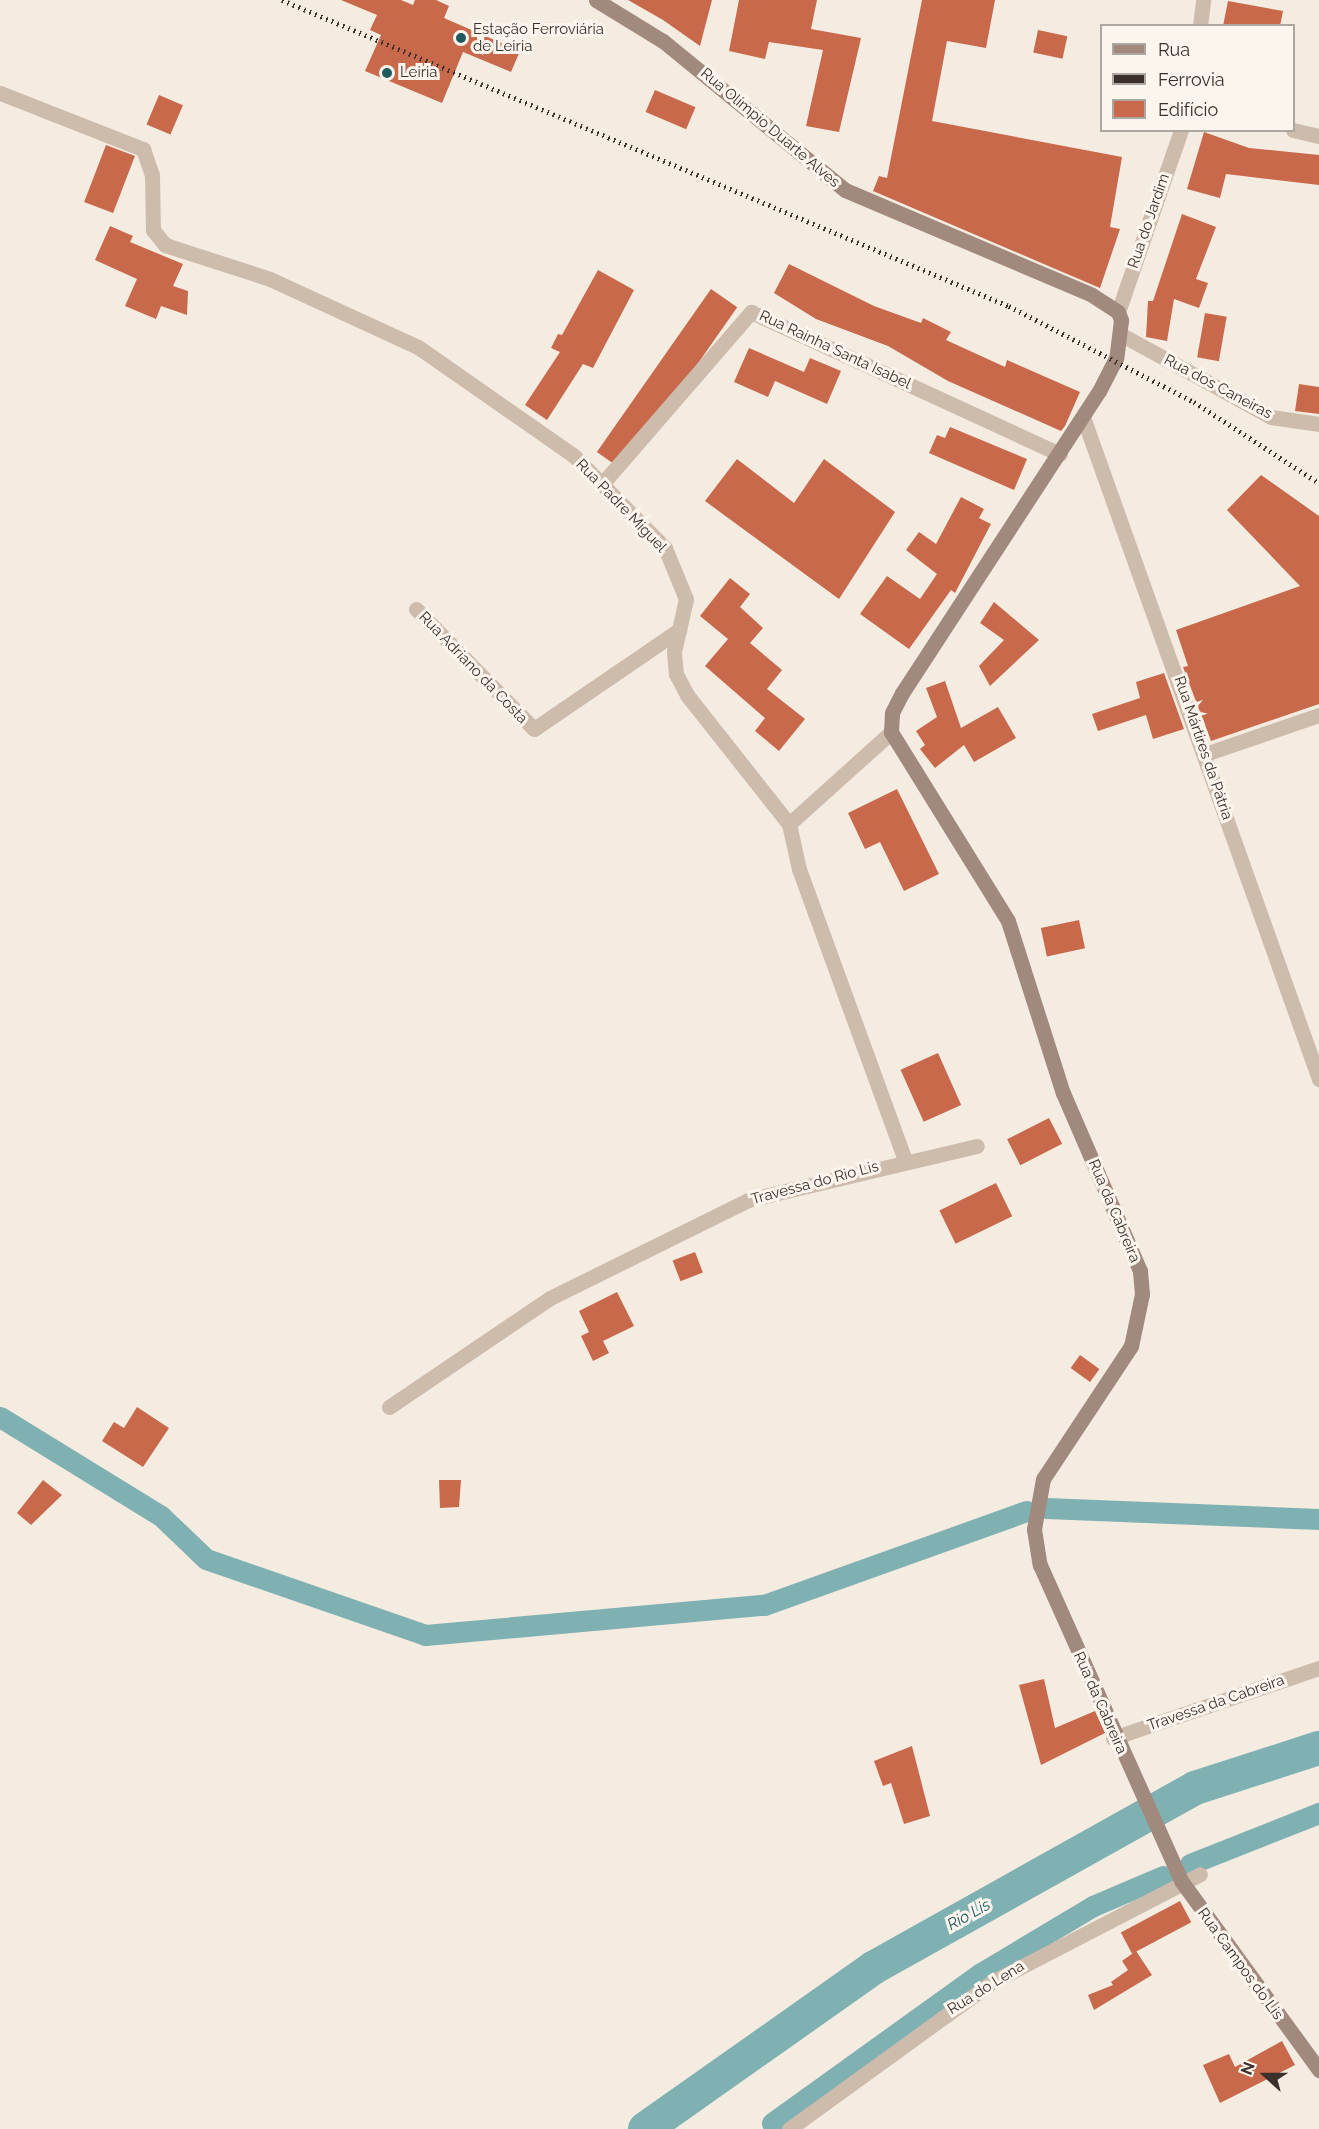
<!DOCTYPE html>
<meta charset="utf-8">
<style>
body{margin:0}
#map{position:relative;width:1319px;height:2129px;overflow:hidden;background:#f4ebe1;font-family:Raleway,sans-serif}
div>[style]{position:absolute}
.canal>*{height:21px;margin:-10.5px;padding:0 10.5px;transform-origin:10.5px;border-radius:10.5px;background:#7fb0b2}
.river>*{height:34px;margin:-17px;padding:0 17px;transform-origin:17px;border-radius:17px;background:#7fb0b2}
.building>*{inset:0;background:#c8694b;transform-origin:0 0}
.minor>*{height:15px;margin:-7.5px;padding:0 7.5px;transform-origin:7.5px;border-radius:7.5px;background:#cdbbac}
.secondary>*{height:15px;margin:-7.5px;padding:0 7.5px;transform-origin:7.5px;border-radius:7.5px;background:#a18a7d}
.rail>*{height:4.5px;margin-top:-2.25px;transform-origin:0;background:repeating-linear-gradient(90deg,#3b302b 0 1.5px,transparent 0 6px)}
.dots>*{width:16px;height:16px;translate:-50% -50%;box-sizing:border-box;border:3px solid #fbf5ee;border-radius:50%}
span{translate:-50% -50%;white-space:nowrap;text-align:center;line-height:1.15;-webkit-text-stroke:6px #fbf5ee;paint-order:stroke}
.poi-label{font-size:15px;color:#3b302b}
.left{translate:0 -50%;text-align:left}
.street-label{font-size:15px;color:#3b302b}
.water-label{font-size:16px;color:#1f5a5e;font-style:italic}
.legend{position:absolute;left:1100px;top:24px;width:195px;height:108px;box-sizing:border-box;background:#fbf5ee;border:2px solid #aea6a0;margin:0;padding:8px 10px;list-style:none;font-size:18px;color:#3b302b}
.legend li{display:flex;align-items:center;gap:12px;height:30px}
.legend b{width:30px;border:2px solid #aea6a0}
.north{position:absolute;left:1235px;top:2045px;width:60px;height:60px;-webkit-text-stroke:4px #fbf5ee;paint-order:stroke;rotate:291deg;font-size:16px;font-weight:700;line-height:24px;text-align:center;color:#3b302b}
.north::after{content:'';display:block;margin:auto;width:21px;height:27px;background:#3b302b;clip-path:polygon(50% 0,100% 100%,50% 72%,0 100%)}
</style>
<div id="map">
<div class="canal">
<div style="left:0;top:1417px;width:189px;rotate:31.6deg"></div>
<div style="left:161px;top:1516px;width:62px;rotate:43.7deg"></div>
<div style="left:206px;top:1559px;width:232px;rotate:19.1deg"></div>
<div style="left:425px;top:1635px;width:340px;rotate:-5.1deg"></div>
<div style="left:764px;top:1605px;width:279px;rotate:-19.7deg"></div>
<div style="left:1046px;top:1508px;width:273px;rotate:2.3deg"></div>
<div style="left:1190px;top:1864px;width:139px;rotate:-21.6deg"></div>
<div style="left:772px;top:2123px;width:257px;rotate:-35.7deg"></div>
<div style="left:981px;top:1973px;width:131px;rotate:-30.9deg"></div>
<div style="left:1093px;top:1906px;width:76px;rotate:-23.2deg"></div>
</div>
<div class="river">
<div style="left:645px;top:2129px;width:279px;rotate:-35.2deg"></div>
<div style="left:873px;top:1968px;width:369px;rotate:-29.2deg"></div>
<div style="left:1195px;top:1788px;width:130px;rotate:-17.9deg"></div>
</div>
<div class="building">
<div style="clip-path:polygon(341px 0,401px 0,413px 5px,415px 0,436px 0,449px 6px,444px 18px,520px 51px,511px 72px,463px 52px,442px 103px,365px 71px,381px 35px,370px 30px,377px 15px)"></div>
<div style="clip-path:polygon(628px 0,712px 0,700px 46px,663px 20px)"></div>
<div style="clip-path:polygon(739px 0,817px 0,811px 29px,861px 38px,839px 132px,806px 126px,823px 50px,769px 42px,765px 59px,729px 51px)"></div>
<div style="clip-path:polygon(922px 0,995px 0,986px 48px,947px 41px,932px 121px,1122px 157px,1110px 227px,1120px 229px,1100px 288px,873px 191px,879px 176px,887px 178px)"></div>
<div style="clip-path:polygon(1228px 1px,1283px 11px,1280px 26px,1223px 26px)"></div>
<div style="left:1038px;top:30px;width:30px;height:23px;rotate:12deg"></div>
<div style="left:655px;top:90px;width:44px;height:24px;rotate:23deg"></div>
<div style="left:159px;top:95px;width:26px;height:32px;rotate:23deg"></div>
<div style="clip-path:polygon(1204px 132px,1249px 148px,1319px 155px,1319px 185px,1226px 174px,1220px 198px,1187px 189px)"></div>
<div style="left:106px;top:145px;width:31px;height:61px;rotate:21deg"></div>
<div style="clip-path:polygon(1182px 214px,1216px 227px,1196px 279px,1208px 283px,1199px 308px,1174px 299px,1167px 341px,1146px 337px,1148px 301px,1153px 301px)"></div>
<div style="clip-path:polygon(110px 226px,133px 236px,130px 242px,183px 264px,173px 286px,188px 291px,187px 315px,161px 306px,156px 319px,125px 306px,137px 279px,95px 260px)"></div>
<div style="clip-path:polygon(789px 264px,874px 306px,921px 323px,923px 318px,951px 332px,946px 340px,1005px 367px,1007px 360px,1080px 392px,1065px 426px,1061px 431px,948px 381px,888px 346px,816px 319px,774px 293px)"></div>
<div style="clip-path:polygon(598px 270px,634px 290px,593px 368px,583px 364px,547px 420px,525px 405px,560px 352px,551px 348px,558px 334px,562px 335px)"></div>
<div style="left:711px;top:289px;width:32px;height:199px;rotate:35deg"></div>
<div style="left:1205px;top:313px;width:22px;height:45px;rotate:10deg"></div>
<div style="clip-path:polygon(749px 348px,804px 372px,810px 358px,841px 371px,827px 404px,775px 381px,768px 397px,734px 382px)"></div>
<div style="clip-path:polygon(1299px 384px,1319px 387px,1319px 414px,1295px 411px)"></div>
<div style="clip-path:polygon(950px 427px,1027px 459px,1014px 490px,929px 453px,937px 435px,945px 438px)"></div>
<div style="clip-path:polygon(737px 459px,794px 503px,824px 459px,895px 512px,839px 599px,705px 501px)"></div>
<div style="clip-path:polygon(1261px 475px,1319px 516px,1319px 704px,1211px 741px,1183px 667px,1188px 666px,1176px 630px,1300px 586px,1227px 510px)"></div>
<div style="clip-path:polygon(961px 497px,984px 509px,979px 518px,991px 524px,955px 593px,951px 590px,909px 649px,860px 614px,887px 576px,920px 599px,937px 574px,906px 550px,919px 532px,936px 544px)"></div>
<div style="clip-path:polygon(730px 578px,750px 594px,740px 607px,763px 628px,750px 643px,782px 670px,767px 689px,805px 719px,779px 751px,755px 731px,765px 718px,705px 666px,728px 639px,700px 616px)"></div>
<div style="clip-path:polygon(994px 602px,1039px 640px,990px 686px,979px 666px,1004px 640px,980px 623px)"></div>
<div style="clip-path:polygon(1164px 673px,1184px 729px,1153px 739px,1146px 715px,1098px 731px,1092px 714px,1140px 698px,1136px 682px)"></div>
<div style="clip-path:polygon(945px 681px,961px 728px,998px 707px,1016px 738px,974px 762px,964px 745px,935px 768px,920px 749px,925px 745px,916px 731px,937px 717px,926px 688px)"></div>
<div style="clip-path:polygon(897px 789px,939px 874px,904px 891px,880px 842px,865px 849px,848px 813px)"></div>
<div style="left:1079px;top:920px;width:29px;height:39px;rotate:78deg"></div>
<div style="left:938px;top:1053px;width:57px;height:41px;rotate:66deg"></div>
<div style="left:1049px;top:1118px;width:29px;height:47px;rotate:63deg"></div>
<div style="left:996px;top:1183px;width:37px;height:63px;rotate:64deg"></div>
<div style="left:695px;top:1252px;width:22px;height:24px;rotate:69deg"></div>
<div style="clip-path:polygon(617px 1292px,634px 1326px,603px 1341px,609px 1353px,593px 1361px,581px 1336px,589px 1332px,579px 1311px)"></div>
<div style="left:1080px;top:1355px;width:24px;height:16px;rotate:36deg"></div>
<div style="clip-path:polygon(137px 1407px,169px 1428px,143px 1467px,102px 1441px,114px 1422px,124px 1428px)"></div>
<div style="clip-path:polygon(43px 1480px,62px 1495px,31px 1525px,17px 1513px)"></div>
<div style="clip-path:polygon(439px 1480px,461px 1480px,459px 1507px,440px 1508px)"></div>
<div style="clip-path:polygon(1044px 1679px,1055px 1728px,1095px 1711px,1105px 1733px,1041px 1765px,1019px 1685px)"></div>
<div style="clip-path:polygon(912px 1746px,930px 1816px,904px 1824px,891px 1783px,883px 1786px,874px 1761px)"></div>
<div style="left:1180px;top:1901px;width:24px;height:67px;rotate:62deg"></div>
<div style="clip-path:polygon(1136px 1951px,1152px 1975px,1094px 2010px,1088px 1995px,1113px 1985px,1111px 1982px,1128px 1970px,1122px 1961px)"></div>
<div style="clip-path:polygon(1282px 2041px,1295px 2065px,1220px 2103px,1203px 2065px,1229px 2054px,1235px 2067px)"></div>
</div>
<div class="minor">
<div style="left:1200px;top:26px;width:26px;rotate:-83deg"></div>
<div style="left:0;top:93px;width:154px;rotate:21.4deg"></div>
<div style="left:143px;top:149px;width:28px;rotate:71deg"></div>
<div style="left:152px;top:175px;width:55px;rotate:89deg"></div>
<div style="left:153px;top:230px;width:19px;rotate:51deg"></div>
<div style="left:165px;top:245px;width:110px;rotate:17.9deg"></div>
<div style="left:270px;top:279px;width:163px;rotate:24.7deg"></div>
<div style="left:418px;top:347px;width:189px;rotate:34.9deg"></div>
<div style="left:573px;top:455px;width:131px;rotate:45.3deg"></div>
<div style="left:665px;top:548px;width:55px;rotate:67.6deg"></div>
<div style="left:686px;top:599px;width:54px;rotate:102.8deg"></div>
<div style="left:674px;top:652px;width:22px;rotate:85deg"></div>
<div style="left:676px;top:674px;width:24px;rotate:62deg"></div>
<div style="left:687px;top:695px;width:164px;rotate:51.7deg"></div>
<div style="left:789px;top:824px;width:137px;rotate:-42deg"></div>
<div style="left:1293px;top:130px;width:27px;rotate:13deg"></div>
<div style="left:1118px;top:312px;width:193px;rotate:-70.9deg"></div>
<div style="left:1122px;top:335px;width:170px;rotate:28.8deg"></div>
<div style="left:1271px;top:417px;width:49px;rotate:8.3deg"></div>
<div style="left:1083px;top:417px;width:703px;rotate:70.38deg"></div>
<div style="left:602px;top:484px;width:228px;rotate:-49.1deg"></div>
<div style="left:751px;top:312px;width:340px;rotate:24.7deg"></div>
<div style="left:416px;top:609px;width:168px;rotate:45.5deg"></div>
<div style="left:534px;top:729px;width:176px;rotate:-34.3deg"></div>
<div style="left:1205px;top:754px;width:120px;rotate:-18.9deg"></div>
<div style="left:789px;top:824px;width:46px;rotate:77.5deg"></div>
<div style="left:799px;top:869px;width:310px;rotate:70deg"></div>
<div style="left:389px;top:1407px;width:194px;rotate:-34.1deg"></div>
<div style="left:550px;top:1298px;width:221px;rotate:-26.3deg"></div>
<div style="left:748px;top:1200px;width:235px;rotate:-13.3deg"></div>
<div style="left:1113px;top:1738px;width:218px;rotate:-18.8deg"></div>
<div style="left:789px;top:2129px;width:251px;rotate:-35.9deg"></div>
<div style="left:992px;top:1982px;width:234px;rotate:-27.4deg"></div>
</div>
<div class="secondary">
<div style="left:596px;top:0;width:79px;rotate:31.5deg"></div>
<div style="left:663px;top:41px;width:235px;rotate:39.3deg"></div>
<div style="left:845px;top:190px;width:268px;rotate:23deg"></div>
<div style="left:1092px;top:295px;width:31px;rotate:33deg"></div>
<div style="left:1118px;top:312px;width:9px;rotate:69deg"></div>
<div style="left:1121px;top:320px;width:38px;rotate:97deg"></div>
<div style="left:1116px;top:358px;width:37px;rotate:117deg"></div>
<div style="left:1099px;top:391px;width:361px;rotate:123.1deg"></div>
<div style="left:902px;top:693px;width:22px;rotate:117deg"></div>
<div style="left:892px;top:713px;width:19px;rotate:93deg"></div>
<div style="left:891px;top:732px;width:222px;rotate:58.2deg"></div>
<div style="left:1008px;top:921px;width:181px;rotate:72.3deg"></div>
<div style="left:1063px;top:1093px;width:194px;rotate:66.6deg"></div>
<div style="left:1140px;top:1271px;width:23px;rotate:85deg"></div>
<div style="left:1142px;top:1294px;width:53px;rotate:101.9deg"></div>
<div style="left:1131px;top:1346px;width:159px;rotate:123.5deg"></div>
<div style="left:1043px;top:1479px;width:51px;rotate:100.2deg"></div>
<div style="left:1034px;top:1529px;width:36px;rotate:81deg"></div>
<div style="left:1040px;top:1565px;width:347px;rotate:65.9deg"></div>
<div style="left:1182px;top:1882px;width:233px;rotate:53.9deg"></div>
</div>
<div class="rail">
<div style="left:282px;top:0;width:789px;rotate:22.83deg"></div>
<div style="left:1009px;top:306px;width:208px;rotate:27.4deg"></div>
<div style="left:1194px;top:402px;width:149px;rotate:32.9deg"></div>
</div>
<div class="dots">
<div style="left:461px;top:38px;background:#1f5a5e"></div>
<div style="left:387px;top:73px;background:#1f5a5e"></div>
</div>
<div class="poi-label">
<span class="left" style="left:473px;top:38px">Estação Ferroviária<br>de Leiria</span>
<span class="left" style="left:400px;top:73px">Leiria</span>
</div>
<div class="street-label">
<span style="left:770px;top:128px;rotate:40deg">Rua Olímpio Duarte Alves</span>
<span style="left:1149px;top:221px;rotate:-71deg">Rua do Jardim</span>
<span style="left:835px;top:350px;rotate:25deg">Rua Rainha Santa Isabel</span>
<span style="left:1218px;top:387px;rotate:28deg">Rua dos Caneiras</span>
<span style="left:621px;top:506px;rotate:46deg">Rua Padre Miguel</span>
<span style="left:473px;top:668px;rotate:46deg">Rua Adriano da Costa</span>
<span style="left:1203px;top:748px;rotate:71deg">Rua Mártires da Pátria</span>
<span style="left:815px;top:1183px;rotate:-15deg">Travessa do Rio Lis</span>
<span style="left:1114px;top:1211px;rotate:67deg">Rua da Cabreira</span>
<span style="left:1100px;top:1703px;rotate:66deg">Rua da Cabreira</span>
<span style="left:1216px;top:1703px;rotate:-19deg">Travessa da Cabreira</span>
<span style="left:1240px;top:1964px;rotate:54deg">Rua Campos do Lis</span>
<span style="left:986px;top:1988px;rotate:-32deg">Rua do Lena</span>
</div>
<div class="water-label">
<span style="left:969px;top:1915px;rotate:-29deg">Rio Lis</span>
</div>
<ul class="legend">
<li><b style="height:8px;background:#a18a7d"></b>Rua</li>
<li><b style="height:8px;background:#3b302b"></b>Ferrovia</li>
<li><b style="height:16px;background:#c8694b"></b>Edifício</li>
</ul>
<div class="north">N</div>
</div>
